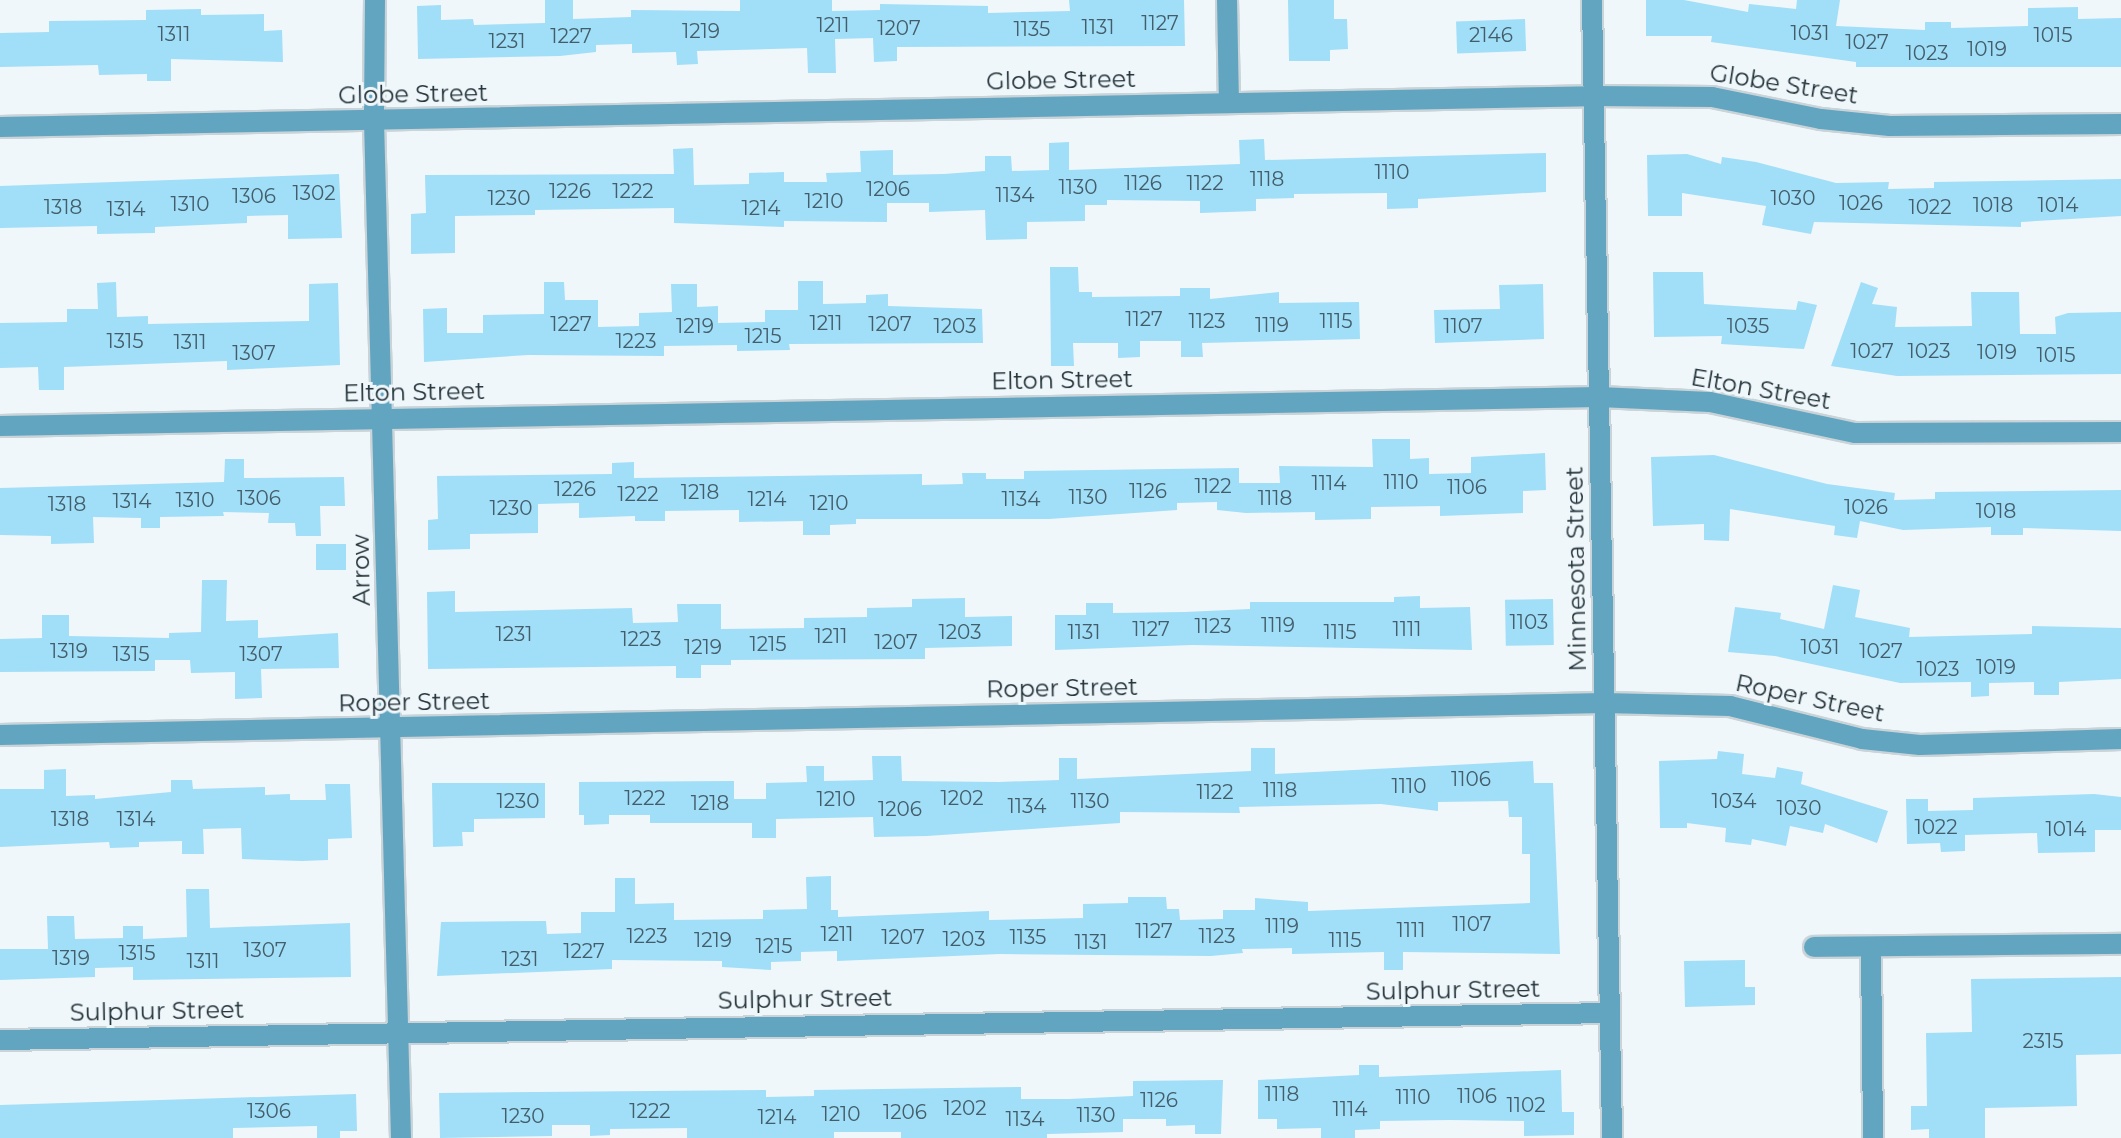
<!DOCTYPE html>
<style>
body{margin:0}
#map{position:relative;width:2121px;height:1138px;overflow:hidden;background:#eff7fb;font-family:Montserrat,sans-serif}
div>[style]{position:absolute}
.building>*{inset:0;background:#a1def8;transform-origin:0 0}
.roads{filter:drop-shadow(2px 0 #cad4d8) drop-shadow(-2px 0 #cad4d8) drop-shadow(0 2px #cad4d8) drop-shadow(0 -2px #cad4d8)}
.minor>*{height:20px;margin:-10px;padding:0 10px;transform-origin:10px;border-radius:10px;background:#61a5c1}
span{translate:-50% -50%;white-space:nowrap;text-align:center;line-height:1.15;-webkit-text-stroke:6px #eff7fb;paint-order:stroke}
.number-label{font-size:20px;color:#435e6a}
.number-label span{-webkit-text-stroke-width:0}
.street-label{font-size:24px;color:#24343a}
</style>
<div id="map">
<div class="building">
<div style="clip-path:polygon(545px 0,573px 0,573px 19px,631px 17px,631px 10px,740px 11px,740px 0,832px 0,832px 11px,880px 10px,880px 4px,988px 6px,988px 13px,1070px 11px,1069px 0,1184px 0,1185px 46px,897px 47px,897px 61px,874px 62px,873px 38px,835px 39px,836px 73px,808px 73px,807px 48px,697px 51px,698px 64px,677px 65px,676px 52px,632px 53px,632px 44px,596px 45px,596px 52px,560px 56px,418px 59px,417px 6px,441px 5px,441px 20px,473px 19px,474px 25px,545px 23px)"></div>
<div style="clip-path:polygon(1288px 0,1334px 0,1334px 19px,1347px 19px,1348px 49px,1330px 50px,1330px 61px,1289px 61px)"></div>
<div style="clip-path:polygon(1646px 0,1684px 0,1748px 12px,1749px 4px,1796px 9px,1797px 0,1840px 0,1836px 26px,1925px 30px,1925px 22px,1951px 22px,1951px 28px,2028px 26px,2028px 8px,2078px 7px,2078px 19px,2121px 18px,2121px 67px,1856px 67px,1856px 62px,1711px 42px,1712px 36px,1646px 36px)"></div>
<div style="clip-path:polygon(201px 9px,201px 15px,264px 14px,264px 31px,282px 30px,283px 62px,171px 59px,171px 81px,147px 81px,147px 74px,99px 75px,98px 65px,0 67px,0 33px,49px 32px,49px 21px,146px 20px,146px 10px)"></div>
<div style="left:1525px;top:19px;width:32px;height:69px;rotate:88deg"></div>
<div style="clip-path:polygon(1264px 139px,1265px 160px,1546px 153px,1546px 192px,1418px 199px,1418px 208px,1387px 209px,1387px 193px,1294px 194px,1294px 198px,1256px 199px,1256px 211px,1200px 213px,1200px 201px,1107px 200px,1107px 205px,1085px 205px,1085px 221px,1027px 222px,1027px 239px,986px 240px,985px 210px,929px 212px,929px 203px,887px 203px,887px 222px,784px 221px,784px 227px,674px 223px,674px 208px,535px 210px,535px 215px,455px 216px,455px 253px,411px 254px,411px 214px,426px 213px,425px 175px,674px 174px,673px 149px,693px 148px,694px 185px,749px 184px,749px 173px,784px 172px,784px 182px,827px 182px,826px 173px,861px 172px,860px 151px,893px 150px,893px 175px,944px 174px,985px 171px,985px 156px,1011px 156px,1012px 171px,1049px 170px,1049px 143px,1069px 142px,1069px 170px,1240px 164px,1239px 140px)"></div>
<div style="clip-path:polygon(1687px 154px,1721px 164px,1722px 157px,1756px 162px,1836px 183px,1889px 182px,1888px 189px,1934px 188px,1934px 182px,2121px 179px,2121px 216px,2021px 222px,2021px 227px,1814px 222px,1811px 234px,1762px 225px,1766px 206px,1682px 193px,1682px 216px,1648px 216px,1647px 155px)"></div>
<div style="clip-path:polygon(339px 174px,342px 238px,288px 239px,288px 215px,247px 216px,247px 223px,155px 227px,155px 233px,97px 234px,97px 226px,0 228px,0 186px)"></div>
<div style="clip-path:polygon(1050px 267px,1078px 267px,1079px 292px,1092px 292px,1092px 297px,1180px 296px,1180px 288px,1210px 288px,1210px 299px,1279px 292px,1279px 303px,1359px 302px,1360px 339px,1202px 343px,1203px 357px,1181px 357px,1181px 341px,1140px 341px,1140px 357px,1118px 358px,1118px 343px,1073px 343px,1074px 366px,1051px 366px)"></div>
<div style="clip-path:polygon(1653px 272px,1703px 272px,1704px 304px,1796px 310px,1798px 301px,1817px 305px,1804px 349px,1721px 344px,1722px 336px,1654px 337px)"></div>
<div style="clip-path:polygon(798px 281px,823px 281px,823px 304px,866px 303px,866px 295px,888px 294px,888px 306px,982px 309px,983px 343px,789px 344px,790px 350px,737px 351px,737px 345px,664px 346px,664px 356px,528px 355px,424px 362px,423px 309px,447px 308px,447px 333px,483px 333px,483px 315px,544px 314px,544px 282px,564px 282px,565px 300px,598px 300px,598px 327px,639px 326px,639px 313px,672px 312px,671px 284px,697px 284px,697px 307px,718px 306px,718px 323px,765px 322px,765px 310px,798px 310px)"></div>
<div style="clip-path:polygon(116px 282px,117px 317px,148px 316px,148px 324px,309px 321px,309px 284px,338px 283px,340px 365px,227px 370px,227px 361px,64px 367px,64px 390px,39px 390px,38px 367px,0 368px,0 323px,67px 322px,67px 309px,98px 309px,97px 283px)"></div>
<div style="clip-path:polygon(1861px 282px,1878px 288px,1872px 304px,1897px 307px,1895px 327px,1972px 326px,1971px 292px,2019px 292px,2020px 334px,2056px 334px,2055px 317px,2068px 313px,2121px 312px,2121px 374px,1897px 376px,1831px 366px)"></div>
<div style="clip-path:polygon(1543px 284px,1544px 339px,1435px 343px,1434px 310px,1500px 309px,1499px 285px)"></div>
<div style="clip-path:polygon(1372px 439px,1410px 439px,1410px 459px,1429px 458px,1429px 474px,1471px 473px,1471px 457px,1545px 453px,1546px 490px,1523px 491px,1523px 513px,1440px 516px,1440px 506px,1371px 507px,1371px 519px,1315px 520px,1315px 512px,1246px 513px,1217px 510px,1217px 502px,1177px 503px,1177px 510px,1049px 519px,856px 519px,856px 524px,830px 525px,830px 535px,803px 535px,803px 521px,739px 522px,739px 510px,665px 511px,665px 521px,635px 521px,635px 516px,579px 518px,579px 503px,538px 504px,538px 533px,470px 534px,470px 549px,428px 550px,428px 520px,438px 519px,437px 476px,612px 474px,612px 463px,634px 462px,634px 478px,922px 474px,922px 485px,963px 484px,962px 473px,986px 473px,986px 479px,1024px 479px,1024px 471px,1239px 468px,1239px 483px,1280px 483px,1279px 466px,1373px 467px)"></div>
<div style="clip-path:polygon(1714px 455px,1827px 484px,1895px 493px,1894px 500px,1935px 499px,1935px 492px,2121px 490px,2121px 531px,2023px 528px,2023px 535px,1991px 535px,1991px 527px,1903px 530px,1860px 521px,1857px 538px,1834px 535px,1835px 526px,1730px 509px,1729px 541px,1704px 540px,1704px 524px,1653px 526px,1651px 457px)"></div>
<div style="clip-path:polygon(225px 459px,244px 459px,244px 478px,344px 477px,345px 506px,320px 506px,321px 536px,296px 536px,295px 523px,268px 523px,269px 513px,223px 512px,224px 516px,160px 517px,160px 528px,141px 528px,141px 518px,93px 517px,94px 543px,51px 544px,51px 536px,0 535px,0 488px,224px 482px)"></div>
<div style="left:316px;top:544px;width:30px;height:26px"></div>
<div style="clip-path:polygon(202px 580px,227px 580px,226px 621px,258px 620px,258px 638px,338px 633px,339px 668px,261px 669px,262px 698px,235px 699px,235px 672px,191px 673px,190px 660px,155px 660px,155px 671px,0 672px,0 639px,42px 638px,42px 615px,69px 615px,69px 636px,169px 638px,169px 633px,201px 632px)"></div>
<div style="clip-path:polygon(1833px 585px,1860px 590px,1855px 617px,1910px 628px,1909px 637px,2032px 634px,2032px 626px,2121px 628px,2121px 679px,2059px 682px,2059px 695px,2034px 695px,2034px 682px,1989px 683px,1989px 696px,1971px 697px,1971px 682px,1900px 683px,1775px 656px,1728px 652px,1735px 607px,1781px 613px,1780px 619px,1824px 629px)"></div>
<div style="clip-path:polygon(455px 591px,455px 612px,632px 608px,633px 623px,678px 622px,677px 604px,721px 604px,721px 629px,804px 628px,804px 618px,867px 617px,867px 608px,912px 607px,912px 599px,965px 598px,965px 617px,1012px 616px,1012px 646px,925px 648px,925px 659px,731px 660px,731px 665px,701px 665px,701px 678px,676px 678px,676px 666px,428px 669px,427px 592px)"></div>
<div style="clip-path:polygon(1420px 596px,1420px 608px,1470px 607px,1472px 650px,1192px 645px,1055px 650px,1055px 615px,1086px 615px,1086px 603px,1113px 603px,1113px 613px,1185px 612px,1250px 609px,1250px 602px,1394px 602px,1394px 597px)"></div>
<div style="left:1553px;top:599px;width:46px;height:48px;rotate:89deg"></div>
<div style="clip-path:polygon(1251px 748px,1275px 748px,1275px 774px,1533px 761px,1534px 783px,1553px 783px,1560px 954px,1403px 952px,1403px 970px,1384px 970px,1384px 952px,1292px 954px,1292px 948px,1242px 949px,1243px 953px,1211px 956px,1000px 954px,837px 961px,837px 951px,801px 952px,801px 961px,771px 962px,771px 970px,722px 967px,722px 961px,612px 960px,612px 969px,437px 976px,441px 922px,546px 921px,547px 934px,581px 933px,581px 912px,615px 912px,615px 878px,635px 878px,635px 904px,674px 903px,674px 920px,763px 919px,763px 910px,807px 909px,806px 877px,831px 876px,831px 910px,838px 910px,838px 917px,989px 911px,989px 920px,1083px 918px,1083px 904px,1128px 903px,1128px 897px,1166px 897px,1167px 909px,1179px 909px,1180px 920px,1223px 919px,1223px 910px,1255px 910px,1255px 898px,1308px 902px,1308px 911px,1530px 903px,1530px 854px,1522px 854px,1522px 817px,1509px 817px,1508px 801px,1438px 802px,1438px 811px,1381px 804px,1239px 807px,1240px 813px,1120px 812px,1120px 823px,927px 836px,874px 837px,873px 817px,776px 819px,776px 838px,752px 838px,752px 823px,650px 823px,650px 815px,609px 815px,609px 824px,584px 825px,584px 815px,579px 815px,579px 782px,734px 781px,734px 799px,766px 799px,766px 783px,807px 782px,806px 766px,824px 766px,824px 781px,873px 780px,872px 756px,901px 756px,902px 781px,999px 782px,1059px 780px,1059px 758px,1077px 758px,1077px 779px,1251px 771px)"></div>
<div style="clip-path:polygon(1718px 751px,1744px 754px,1742px 774px,1775px 778px,1777px 767px,1803px 772px,1801px 784px,1888px 811px,1877px 843px,1825px 824px,1823px 833px,1790px 826px,1786px 846px,1752px 839px,1751px 845px,1725px 842px,1726px 828px,1687px 823px,1687px 828px,1660px 828px,1659px 761px,1717px 759px)"></div>
<div style="clip-path:polygon(66px 769px,66px 796px,95px 795px,95px 799px,171px 792px,171px 780px,192px 780px,193px 789px,265px 787px,265px 795px,290px 794px,290px 800px,326px 800px,325px 784px,350px 784px,352px 838px,328px 839px,328px 860px,302px 861px,242px 859px,241px 828px,203px 829px,204px 854px,182px 854px,182px 841px,139px 842px,139px 847px,110px 848px,109px 842px,0 847px,0 789px,44px 789px,44px 770px)"></div>
<div style="clip-path:polygon(432px 783px,545px 783px,545px 818px,474px 819px,474px 832px,462px 832px,463px 846px,433px 847px)"></div>
<div style="clip-path:polygon(2094px 794px,2121px 797px,2121px 830px,2095px 830px,2095px 852px,2038px 853px,2037px 833px,1965px 835px,1965px 851px,1941px 852px,1940px 843px,1907px 844px,1906px 799px,1928px 799px,1928px 811px,1973px 810px,1973px 798px)"></div>
<div style="clip-path:polygon(186px 889px,209px 889px,210px 928px,350px 923px,351px 977px,133px 980px,133px 967px,95px 968px,95px 977px,0 980px,0 949px,48px 949px,47px 916px,74px 916px,75px 939px,123px 938px,123px 926px,143px 926px,143px 939px,187px 937px)"></div>
<div style="clip-path:polygon(1745px 960px,1745px 987px,1755px 987px,1755px 1005px,1685px 1007px,1684px 961px)"></div>
<div style="clip-path:polygon(2121px 977px,2121px 1054px,2076px 1055px,2077px 1106px,1985px 1108px,1985px 1138px,1929px 1138px,1929px 1129px,1911px 1130px,1911px 1106px,1927px 1106px,1926px 1033px,1972px 1032px,1971px 979px)"></div>
<div style="clip-path:polygon(1359px 1065px,1379px 1065px,1379px 1077px,1561px 1070px,1562px 1112px,1574px 1112px,1574px 1135px,1524px 1136px,1524px 1121px,1450px 1120px,1380px 1121px,1380px 1129px,1355px 1130px,1355px 1138px,1321px 1138px,1321px 1128px,1277px 1129px,1277px 1119px,1258px 1119px,1258px 1080px,1359px 1075px)"></div>
<div style="clip-path:polygon(1223px 1080px,1221px 1134px,1195px 1134px,1195px 1125px,1166px 1126px,1166px 1119px,1123px 1119px,1123px 1132px,1047px 1134px,1047px 1138px,901px 1138px,901px 1132px,834px 1132px,834px 1138px,687px 1138px,687px 1128px,610px 1129px,610px 1135px,590px 1136px,590px 1125px,552px 1125px,552px 1136px,440px 1138px,439px 1093px,766px 1090px,766px 1097px,814px 1096px,814px 1090px,1021px 1087px,1021px 1099px,1069px 1099px,1133px 1096px,1133px 1081px)"></div>
<div style="clip-path:polygon(356px 1094px,357px 1131px,340px 1131px,340px 1138px,317px 1138px,317px 1126px,233px 1128px,233px 1138px,0 1138px,0 1105px)"></div>
</div>
<div class="roads">
<div class="minor">
<div style="left:375px;top:0;width:121px;rotate:90.5deg"></div>
<div style="left:374px;top:121px;width:1017px;rotate:88.48deg"></div>
<div style="left:1227px;top:0;width:103px;rotate:88.9deg"></div>
<div style="left:1592px;top:0;width:1138px;rotate:88.99deg"></div>
<div style="left:0;top:127px;width:1593px;rotate:-1.11deg"></div>
<div style="left:1593px;top:96px;width:119px;rotate:0.5deg"></div>
<div style="left:1712px;top:97px;width:111px;rotate:11.4deg"></div>
<div style="left:1821px;top:119px;width:69px;rotate:5.8deg"></div>
<div style="left:1890px;top:126px;width:231px;rotate:-0.5deg"></div>
<div style="left:0;top:426px;width:1599px;rotate:-1.04deg"></div>
<div style="left:1599px;top:397px;width:111px;rotate:2.6deg"></div>
<div style="left:1710px;top:402px;width:148px;rotate:12.1deg"></div>
<div style="left:1855px;top:433px;width:266px;rotate:-0.2deg"></div>
<div style="left:0;top:735px;width:1604px;rotate:-1.14deg"></div>
<div style="left:1604px;top:703px;width:126px;rotate:1.4deg"></div>
<div style="left:1730px;top:706px;width:136px;rotate:14deg"></div>
<div style="left:1862px;top:739px;width:58px;rotate:5.9deg"></div>
<div style="left:1920px;top:745px;width:201px;rotate:-1.7deg"></div>
<div style="left:1814px;top:947px;width:307px;rotate:-0.6deg"></div>
<div style="left:1871px;top:947px;width:191px;rotate:89.4deg"></div>
<div style="left:0;top:1040px;width:1610px;rotate:-0.96deg"></div>
</div>
</div>
<div class="number-label">
<span style="left:1160px;top:23px">1127</span>
<span style="left:833px;top:25px">1211</span>
<span style="left:1098px;top:27px">1131</span>
<span style="left:899px;top:28px">1207</span>
<span style="left:1032px;top:29px">1135</span>
<span style="left:701px;top:31px">1219</span>
<span style="left:1810px;top:33px">1031</span>
<span style="left:174px;top:34px">1311</span>
<span style="left:1491px;top:35px">2146</span>
<span style="left:2053px;top:35px">1015</span>
<span style="left:571px;top:36px">1227</span>
<span style="left:507px;top:41px">1231</span>
<span style="left:1867px;top:42px">1027</span>
<span style="left:1987px;top:49px">1019</span>
<span style="left:1927px;top:53px">1023</span>
<span style="left:1392px;top:172px">1110</span>
<span style="left:1267px;top:179px">1118</span>
<span style="left:1143px;top:183px">1126</span>
<span style="left:1205px;top:183px">1122</span>
<span style="left:1078px;top:187px">1130</span>
<span style="left:888px;top:189px">1206</span>
<span style="left:570px;top:191px">1226</span>
<span style="left:633px;top:191px">1222</span>
<span style="left:314px;top:193px">1302</span>
<span style="left:1015px;top:195px">1134</span>
<span style="left:254px;top:196px">1306</span>
<span style="left:509px;top:198px">1230</span>
<span style="left:1793px;top:198px">1030</span>
<span style="left:824px;top:201px">1210</span>
<span style="left:1861px;top:203px">1026</span>
<span style="left:190px;top:204px">1310</span>
<span style="left:1993px;top:205px">1018</span>
<span style="left:2058px;top:205px">1014</span>
<span style="left:63px;top:207px">1318</span>
<span style="left:1930px;top:207px">1022</span>
<span style="left:761px;top:208px">1214</span>
<span style="left:126px;top:209px">1314</span>
<span style="left:1144px;top:319px">1127</span>
<span style="left:1207px;top:321px">1123</span>
<span style="left:1336px;top:321px">1115</span>
<span style="left:826px;top:323px">1211</span>
<span style="left:571px;top:324px">1227</span>
<span style="left:890px;top:324px">1207</span>
<span style="left:1272px;top:325px">1119</span>
<span style="left:695px;top:326px">1219</span>
<span style="left:955px;top:326px">1203</span>
<span style="left:1463px;top:326px">1107</span>
<span style="left:1748px;top:326px">1035</span>
<span style="left:763px;top:336px">1215</span>
<span style="left:125px;top:341px">1315</span>
<span style="left:636px;top:341px">1223</span>
<span style="left:190px;top:342px">1311</span>
<span style="left:1872px;top:351px">1027</span>
<span style="left:1929px;top:351px">1023</span>
<span style="left:1997px;top:352px">1019</span>
<span style="left:254px;top:353px">1307</span>
<span style="left:2056px;top:355px">1015</span>
<span style="left:1401px;top:482px">1110</span>
<span style="left:1329px;top:483px">1114</span>
<span style="left:1213px;top:486px">1122</span>
<span style="left:1467px;top:487px">1106</span>
<span style="left:575px;top:489px">1226</span>
<span style="left:1148px;top:491px">1126</span>
<span style="left:700px;top:492px">1218</span>
<span style="left:638px;top:494px">1222</span>
<span style="left:1088px;top:497px">1130</span>
<span style="left:259px;top:498px">1306</span>
<span style="left:1275px;top:498px">1118</span>
<span style="left:767px;top:499px">1214</span>
<span style="left:1021px;top:499px">1134</span>
<span style="left:195px;top:500px">1310</span>
<span style="left:132px;top:501px">1314</span>
<span style="left:829px;top:503px">1210</span>
<span style="left:67px;top:504px">1318</span>
<span style="left:1866px;top:507px">1026</span>
<span style="left:511px;top:508px">1230</span>
<span style="left:1996px;top:511px">1018</span>
<span style="left:1529px;top:622px">1103</span>
<span style="left:1278px;top:625px">1119</span>
<span style="left:1213px;top:626px">1123</span>
<span style="left:1151px;top:629px">1127</span>
<span style="left:1407px;top:629px">1111</span>
<span style="left:960px;top:632px">1203</span>
<span style="left:1084px;top:632px">1131</span>
<span style="left:1340px;top:632px">1115</span>
<span style="left:514px;top:634px">1231</span>
<span style="left:831px;top:636px">1211</span>
<span style="left:641px;top:639px">1223</span>
<span style="left:896px;top:642px">1207</span>
<span style="left:768px;top:644px">1215</span>
<span style="left:703px;top:647px">1219</span>
<span style="left:1820px;top:647px">1031</span>
<span style="left:69px;top:651px">1319</span>
<span style="left:1881px;top:651px">1027</span>
<span style="left:131px;top:654px">1315</span>
<span style="left:261px;top:654px">1307</span>
<span style="left:1996px;top:667px">1019</span>
<span style="left:1938px;top:669px">1023</span>
<span style="left:1471px;top:779px">1106</span>
<span style="left:1409px;top:786px">1110</span>
<span style="left:1280px;top:790px">1118</span>
<span style="left:1215px;top:792px">1122</span>
<span style="left:645px;top:798px">1222</span>
<span style="left:962px;top:798px">1202</span>
<span style="left:836px;top:799px">1210</span>
<span style="left:518px;top:801px">1230</span>
<span style="left:1090px;top:801px">1130</span>
<span style="left:1734px;top:801px">1034</span>
<span style="left:710px;top:803px">1218</span>
<span style="left:1027px;top:806px">1134</span>
<span style="left:1799px;top:808px">1030</span>
<span style="left:900px;top:809px">1206</span>
<span style="left:70px;top:819px">1318</span>
<span style="left:136px;top:819px">1314</span>
<span style="left:1936px;top:827px">1022</span>
<span style="left:2066px;top:829px">1014</span>
<span style="left:1472px;top:924px">1107</span>
<span style="left:1282px;top:926px">1119</span>
<span style="left:1411px;top:930px">1111</span>
<span style="left:1154px;top:931px">1127</span>
<span style="left:837px;top:934px">1211</span>
<span style="left:647px;top:936px">1223</span>
<span style="left:1217px;top:936px">1123</span>
<span style="left:903px;top:937px">1207</span>
<span style="left:1028px;top:937px">1135</span>
<span style="left:964px;top:939px">1203</span>
<span style="left:713px;top:940px">1219</span>
<span style="left:1345px;top:940px">1115</span>
<span style="left:1091px;top:942px">1131</span>
<span style="left:774px;top:946px">1215</span>
<span style="left:265px;top:950px">1307</span>
<span style="left:584px;top:951px">1227</span>
<span style="left:137px;top:953px">1315</span>
<span style="left:71px;top:958px">1319</span>
<span style="left:520px;top:959px">1231</span>
<span style="left:203px;top:961px">1311</span>
<span style="left:2043px;top:1041px">2315</span>
<span style="left:1282px;top:1094px">1118</span>
<span style="left:1477px;top:1096px">1106</span>
<span style="left:1413px;top:1097px">1110</span>
<span style="left:1159px;top:1100px">1126</span>
<span style="left:1526px;top:1105px">1102</span>
<span style="left:965px;top:1108px">1202</span>
<span style="left:1350px;top:1109px">1114</span>
<span style="left:269px;top:1111px">1306</span>
<span style="left:650px;top:1111px">1222</span>
<span style="left:905px;top:1112px">1206</span>
<span style="left:841px;top:1114px">1210</span>
<span style="left:1096px;top:1115px">1130</span>
<span style="left:523px;top:1116px">1230</span>
<span style="left:777px;top:1117px">1214</span>
<span style="left:1025px;top:1119px">1134</span>
</div>
<div class="street-label">
<span style="left:1061px;top:80px;rotate:-1deg">Globe Street</span>
<span style="left:1784px;top:84px;rotate:9deg">Globe Street</span>
<span style="left:413px;top:94px;rotate:-1deg">Globe Street</span>
<span style="left:1062px;top:380px;rotate:-1deg">Elton Street</span>
<span style="left:1761px;top:389px;rotate:10deg">Elton Street</span>
<span style="left:414px;top:392px;rotate:-1deg">Elton Street</span>
<span style="left:1576px;top:569px;rotate:-91deg">Minnesota Street</span>
<span style="left:361px;top:570px;rotate:-91deg">Arrow</span>
<span style="left:1062px;top:688px;rotate:-1deg">Roper Street</span>
<span style="left:1810px;top:698px;rotate:12deg">Roper Street</span>
<span style="left:414px;top:702px;rotate:-1deg">Roper Street</span>
<span style="left:1453px;top:990px;rotate:-1deg">Sulphur Street</span>
<span style="left:805px;top:999px;rotate:-1deg">Sulphur Street</span>
<span style="left:157px;top:1011px;rotate:-1deg">Sulphur Street</span>
</div>
</div>
